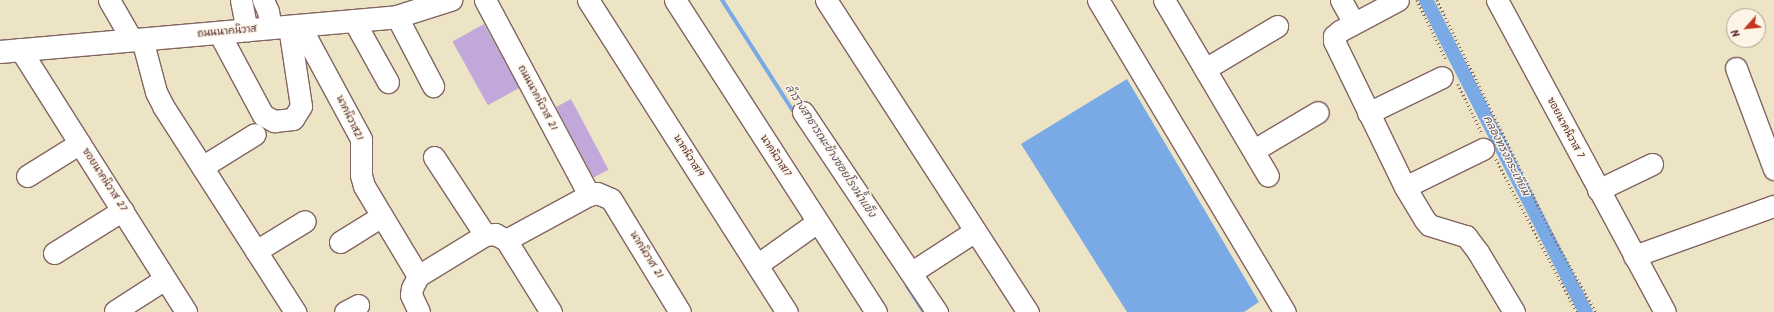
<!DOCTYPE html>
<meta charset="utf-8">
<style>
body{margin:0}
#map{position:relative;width:1774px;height:312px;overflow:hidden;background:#ede4c5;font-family:Kalam,"Playpen Sans Thai",sans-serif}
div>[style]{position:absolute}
.water>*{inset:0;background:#7aaae5}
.stream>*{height:4px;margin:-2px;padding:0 2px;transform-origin:2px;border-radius:2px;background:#7aaae5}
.canal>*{height:14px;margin:-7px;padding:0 7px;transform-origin:7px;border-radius:7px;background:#7aaae5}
.building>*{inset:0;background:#c1a8db;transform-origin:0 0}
.path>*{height:2.5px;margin-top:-1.25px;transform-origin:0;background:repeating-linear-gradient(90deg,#836461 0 1px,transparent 0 4px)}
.roads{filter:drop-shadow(1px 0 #836461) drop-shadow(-1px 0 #836461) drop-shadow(0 1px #836461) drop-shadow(0 -1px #836461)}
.minor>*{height:21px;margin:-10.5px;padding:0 10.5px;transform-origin:10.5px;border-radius:10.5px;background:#fff}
.major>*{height:22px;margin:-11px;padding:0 11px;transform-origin:11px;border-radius:11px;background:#fff}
span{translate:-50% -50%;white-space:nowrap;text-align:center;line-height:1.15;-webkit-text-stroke:3px #fcf5e5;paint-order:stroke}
.street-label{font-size:10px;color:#4a1f2b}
.water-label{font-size:11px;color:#5b506c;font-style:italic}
.north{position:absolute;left:1726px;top:8px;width:40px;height:40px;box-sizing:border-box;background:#fcf5e5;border:1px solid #b59f9b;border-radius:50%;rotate:243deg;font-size:11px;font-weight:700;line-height:16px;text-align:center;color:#4a1f2b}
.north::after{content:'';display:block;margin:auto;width:14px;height:18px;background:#c8321e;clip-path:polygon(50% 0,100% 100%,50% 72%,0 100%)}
</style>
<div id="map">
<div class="water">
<div style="clip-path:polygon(1127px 79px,1259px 302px,1244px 312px,1127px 312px,1021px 144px)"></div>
</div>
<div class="stream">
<div style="left:722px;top:0;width:135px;rotate:57.4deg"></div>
<div style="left:907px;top:286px;width:31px;rotate:57deg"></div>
</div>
<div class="canal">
<div style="left:1426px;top:0;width:351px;rotate:62.9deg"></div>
</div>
<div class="building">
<div style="left:484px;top:24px;width:73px;height:36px;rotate:61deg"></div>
<div style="left:571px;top:99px;width:80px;height:17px;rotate:62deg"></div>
</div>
<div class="path">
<div style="left:1417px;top:0;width:68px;rotate:63.8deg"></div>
<div style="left:1437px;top:0;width:261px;rotate:63.8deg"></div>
<div style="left:1552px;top:234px;width:90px;rotate:60.6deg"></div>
<div style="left:1458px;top:84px;width:55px;rotate:63.9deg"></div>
<div style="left:1496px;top:159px;width:173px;rotate:62.1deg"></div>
</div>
<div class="roads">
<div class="minor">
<div style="left:109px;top:0;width:46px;rotate:60.1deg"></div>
<div style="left:241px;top:0;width:31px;rotate:79deg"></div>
<div style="left:263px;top:0;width:12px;rotate:66deg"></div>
<div style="left:268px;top:11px;width:17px;rotate:80deg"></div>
<div style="left:485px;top:0;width:221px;rotate:61.9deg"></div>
<div style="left:588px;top:0;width:370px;rotate:57.5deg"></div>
<div style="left:675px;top:0;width:371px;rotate:57.2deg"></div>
<div style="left:826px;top:0;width:372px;rotate:57.1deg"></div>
<div style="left:1098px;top:0;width:364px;rotate:59.1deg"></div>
<div style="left:1164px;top:0;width:204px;rotate:59.4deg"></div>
<div style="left:1341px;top:0;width:26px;rotate:61deg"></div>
<div style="left:1398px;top:0;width:66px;rotate:151.9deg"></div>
<div style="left:1340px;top:31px;width:8px;rotate:140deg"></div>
<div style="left:1334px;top:36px;width:5px;rotate:90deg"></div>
<div style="left:1334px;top:41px;width:162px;rotate:64.1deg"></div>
<div style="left:1405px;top:187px;width:39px;rotate:59deg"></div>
<div style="left:1425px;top:220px;width:6px;rotate:51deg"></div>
<div style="left:1429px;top:225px;width:39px;rotate:17deg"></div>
<div style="left:1466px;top:236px;width:20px;rotate:53deg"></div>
<div style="left:1478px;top:252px;width:70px;rotate:59deg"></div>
<div style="left:1497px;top:0;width:354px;rotate:61.7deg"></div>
<div style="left:397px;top:17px;width:78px;rotate:62.4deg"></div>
<div style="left:354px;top:21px;width:70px;rotate:60.9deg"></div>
<div style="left:300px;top:26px;width:128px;rotate:61.6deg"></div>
<div style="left:361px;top:139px;width:36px;rotate:90deg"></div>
<div style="left:361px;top:175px;width:11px;rotate:75deg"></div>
<div style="left:364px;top:186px;width:105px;rotate:59deg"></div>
<div style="left:219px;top:33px;width:93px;rotate:61.8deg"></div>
<div style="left:263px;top:115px;width:13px;rotate:29deg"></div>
<div style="left:274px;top:121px;width:19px;rotate:-6deg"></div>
<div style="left:293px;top:119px;width:15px;rotate:-58deg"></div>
<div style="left:301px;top:106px;width:80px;rotate:-98.6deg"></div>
<div style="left:142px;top:39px;width:55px;rotate:75.2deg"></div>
<div style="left:156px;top:92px;width:16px;rotate:63deg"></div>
<div style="left:163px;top:106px;width:245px;rotate:57.3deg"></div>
<div style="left:20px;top:49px;width:311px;rotate:57.7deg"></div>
<div style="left:1736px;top:68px;width:108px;rotate:69.4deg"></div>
<div style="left:1205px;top:69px;width:84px;rotate:-30.8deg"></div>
<div style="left:803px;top:112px;width:241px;rotate:56.2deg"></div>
<div style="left:1368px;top:113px;width:82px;rotate:-25.9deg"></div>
<div style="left:1254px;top:150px;width:74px;rotate:-30.7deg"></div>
<div style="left:434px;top:157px;width:93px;rotate:56.8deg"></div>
<div style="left:202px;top:167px;width:62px;rotate:-31.9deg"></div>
<div style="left:27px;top:176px;width:62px;rotate:-31.9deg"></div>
<div style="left:1405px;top:187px;width:87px;rotate:-26deg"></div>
<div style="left:1598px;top:190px;width:60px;rotate:-25.7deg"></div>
<div style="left:506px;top:240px;width:85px;rotate:58deg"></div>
<div style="left:340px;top:242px;width:49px;rotate:-31.8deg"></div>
<div style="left:256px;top:251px;width:57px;rotate:-31.5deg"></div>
<div style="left:54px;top:253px;width:81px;rotate:-31.9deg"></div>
<div style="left:1634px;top:256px;width:149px;rotate:-19.7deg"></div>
<div style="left:757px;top:265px;width:74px;rotate:-35.6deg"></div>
<div style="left:912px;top:272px;width:75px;rotate:-33.1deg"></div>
<div style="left:115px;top:311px;width:59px;rotate:-32.6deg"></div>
<div style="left:345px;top:312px;width:15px;rotate:-28deg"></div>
<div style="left:419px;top:312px;width:19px;rotate:-115deg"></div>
<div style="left:411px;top:295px;width:7px;rotate:-82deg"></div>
<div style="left:412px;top:288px;width:13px;rotate:-63deg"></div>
<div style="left:418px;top:276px;width:79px;rotate:-31.5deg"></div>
<div style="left:485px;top:235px;width:10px;rotate:-6deg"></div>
<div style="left:495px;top:234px;width:13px;rotate:29deg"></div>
<div style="left:506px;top:240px;width:94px;rotate:-28.5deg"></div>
<div style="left:589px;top:195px;width:8px;rotate:-14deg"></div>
<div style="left:597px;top:193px;width:15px;rotate:23deg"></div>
<div style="left:611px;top:199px;width:132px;rotate:58.6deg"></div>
</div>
<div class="major">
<div style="left:0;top:52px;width:399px;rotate:-5deg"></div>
<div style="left:397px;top:17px;width:57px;rotate:-17.5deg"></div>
</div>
</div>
<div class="street-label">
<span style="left:227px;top:32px;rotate:-5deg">ถนนนาคนิวาส</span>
<span style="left:537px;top:98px;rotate:62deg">ถนนนาคนิวาส 21</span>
<span style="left:349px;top:118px;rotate:64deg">นาคนิวาส21</span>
<span style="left:1565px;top:128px;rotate:62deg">ซอยนาคนิวาส 7</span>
<span style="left:688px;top:156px;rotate:58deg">นาคนิวาส19</span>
<span style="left:775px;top:156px;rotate:57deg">นาคนิวาส17</span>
<span style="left:104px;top:180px;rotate:57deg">ซอยนาคนิวาส 27</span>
<span style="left:646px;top:255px;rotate:58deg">นาคนิวาศ 21</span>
</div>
<div class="water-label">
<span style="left:830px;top:151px;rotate:57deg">ลำรางสาธารณะข้างซอยโรงน้ำแข็ง</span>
<span style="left:1506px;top:156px;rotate:63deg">คลองทรงกระเทียม</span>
</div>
<div class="north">N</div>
</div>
